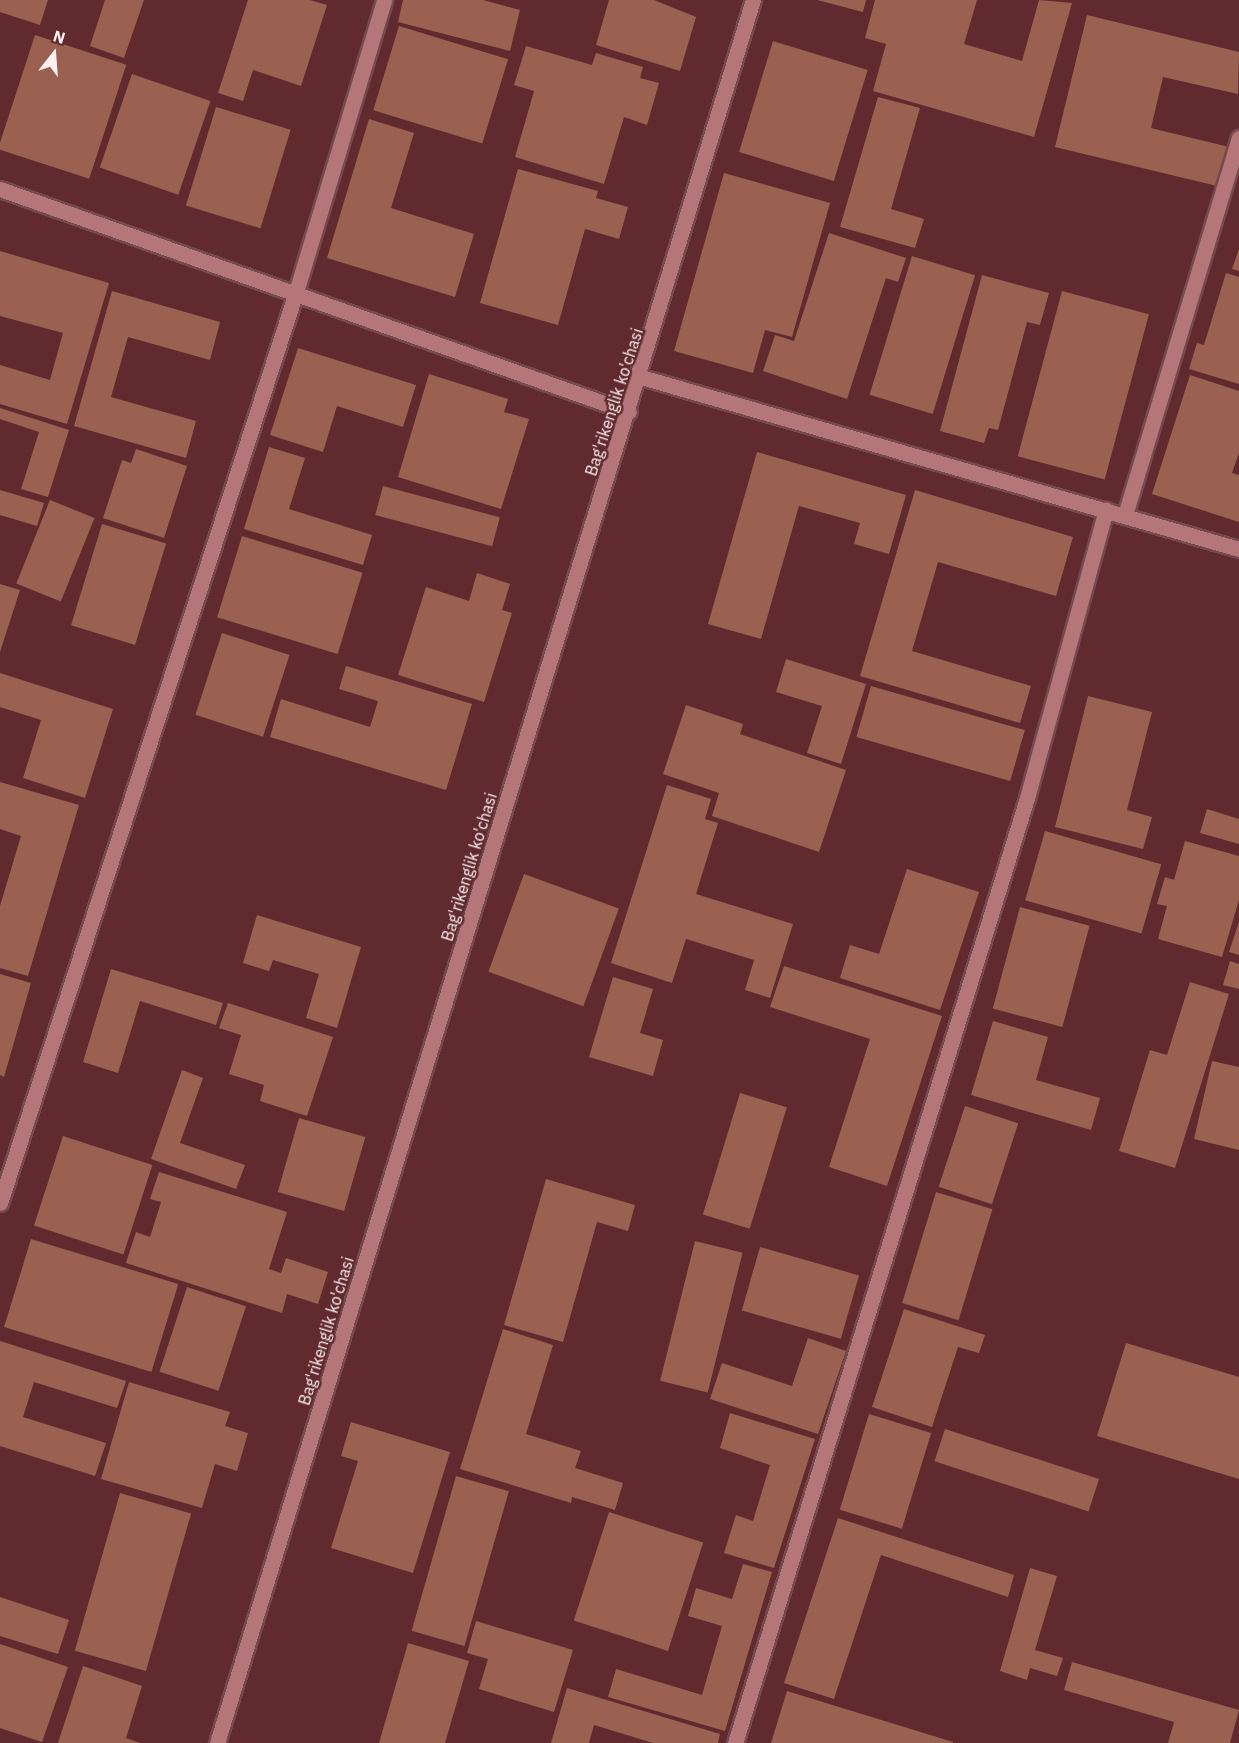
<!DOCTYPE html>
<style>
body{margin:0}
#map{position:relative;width:1239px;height:1743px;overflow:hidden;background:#602a2f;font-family:"IBM Plex Sans",sans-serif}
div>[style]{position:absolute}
.building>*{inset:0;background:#9a6151;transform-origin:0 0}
.roads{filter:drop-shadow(2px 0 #744a4f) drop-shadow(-2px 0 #744a4f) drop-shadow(0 2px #744a4f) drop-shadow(0 -2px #744a4f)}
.lane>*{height:15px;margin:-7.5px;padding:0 7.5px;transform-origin:7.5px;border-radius:7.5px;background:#b47679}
.secondary>*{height:15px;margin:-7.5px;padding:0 7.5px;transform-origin:7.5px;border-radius:7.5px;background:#b47679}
span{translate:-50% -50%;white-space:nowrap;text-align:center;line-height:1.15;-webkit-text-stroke:5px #602a2f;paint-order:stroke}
.street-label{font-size:16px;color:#fff0f0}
.north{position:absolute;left:24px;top:24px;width:60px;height:60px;-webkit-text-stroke:4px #602a2f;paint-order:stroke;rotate:17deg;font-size:16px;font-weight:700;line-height:24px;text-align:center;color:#fff0f0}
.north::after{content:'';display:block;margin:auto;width:21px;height:27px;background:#fff0f0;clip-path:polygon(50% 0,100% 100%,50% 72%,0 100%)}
</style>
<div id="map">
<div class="building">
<div style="clip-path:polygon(0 0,48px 0,40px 25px,0 12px)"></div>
<div style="clip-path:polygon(105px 0,144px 0,124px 58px,90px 46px)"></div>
<div style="clip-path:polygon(248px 0,310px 0,327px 5px,301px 86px,253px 70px,243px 101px,218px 93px)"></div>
<div style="clip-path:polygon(403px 0,483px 0,520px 10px,510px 51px,398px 22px)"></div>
<div style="clip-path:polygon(609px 0,654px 0,696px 17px,680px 71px,596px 45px)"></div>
<div style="clip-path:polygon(817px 0,866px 0,863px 12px)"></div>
<div style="clip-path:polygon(875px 0,977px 0,964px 44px,1022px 61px,1039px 0,1072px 3px,1034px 137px,873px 91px,886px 44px,865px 38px)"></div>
<div style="clip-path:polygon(1087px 15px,1239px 52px,1238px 94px,1163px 77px,1151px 128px,1229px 147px,1217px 186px,1055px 147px)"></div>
<div style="left:399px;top:26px;width:114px;height:88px;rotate:17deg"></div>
<div style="left:35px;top:35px;width:96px;height:120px;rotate:18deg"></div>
<div style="left:773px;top:41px;width:99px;height:116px;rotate:17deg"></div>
<div style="clip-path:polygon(526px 46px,592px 65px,596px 53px,643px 67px,640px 78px,659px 83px,647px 125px,624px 117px,604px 184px,515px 157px,534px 91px,514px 85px)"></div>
<div style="left:132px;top:74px;width:83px;height:99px;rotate:19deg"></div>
<div style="clip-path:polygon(878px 97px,920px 108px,891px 209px,924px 219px,915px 248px,840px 227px)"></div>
<div style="left:216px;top:107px;width:78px;height:103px;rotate:17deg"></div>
<div style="clip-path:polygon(369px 119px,414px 133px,391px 208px,474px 234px,455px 297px,327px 258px)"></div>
<div style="clip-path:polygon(518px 169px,598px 191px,596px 198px,628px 207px,619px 239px,585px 229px,558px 325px,480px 303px)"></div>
<div style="clip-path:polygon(724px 173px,830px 203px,792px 337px,765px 330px,753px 373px,674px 351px)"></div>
<div style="clip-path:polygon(829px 233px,906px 258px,898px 282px,886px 278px,847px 399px,763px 371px,775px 335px,794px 341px)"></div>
<div style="clip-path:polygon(1239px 249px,1239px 271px,1232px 269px)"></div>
<div style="clip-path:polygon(0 251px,109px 283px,67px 424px,0 404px,0 365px,50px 380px,63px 333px,0 316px)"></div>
<div style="left:912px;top:256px;width:66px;height:145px;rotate:17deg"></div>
<div style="clip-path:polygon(1226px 273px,1239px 277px,1239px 384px,1189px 369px,1197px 343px,1204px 345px)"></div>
<div style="clip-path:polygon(982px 275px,1049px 293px,1040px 325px,1027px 322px,998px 430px,989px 428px,984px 443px,940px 431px)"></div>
<div style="clip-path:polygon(112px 291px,220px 322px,210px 360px,128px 337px,111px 397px,196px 421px,186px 458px,74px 426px)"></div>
<div style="left:1062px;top:291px;width:90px;height:171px;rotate:15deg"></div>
<div style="clip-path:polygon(298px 348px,416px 385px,403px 427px,337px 406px,323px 452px,270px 435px)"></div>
<div style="clip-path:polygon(429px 374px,508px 399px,504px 412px,529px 419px,501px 509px,398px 477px)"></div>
<div style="clip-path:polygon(1190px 375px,1239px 391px,1239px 453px,1232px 473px,1239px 475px,1239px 522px,1152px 494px)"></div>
<div style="clip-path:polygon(0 408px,69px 430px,48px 497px,21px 489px,39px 432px,0 419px)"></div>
<div style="clip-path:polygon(269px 447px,305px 458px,289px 509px,372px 535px,363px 565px,244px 529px)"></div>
<div style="clip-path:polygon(136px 449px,187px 466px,164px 538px,103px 518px,122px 460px,131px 463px)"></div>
<div style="clip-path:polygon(757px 452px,906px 495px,889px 554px,854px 544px,860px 523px,799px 506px,761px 639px,708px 624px)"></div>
<div style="left:383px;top:486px;width:121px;height:30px;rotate:15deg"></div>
<div style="clip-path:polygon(0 490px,44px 503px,37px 526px,0 515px)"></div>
<div style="clip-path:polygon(915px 490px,1073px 537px,1056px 596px,938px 562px,912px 651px,1031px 686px,1020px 723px,860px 676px)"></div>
<div style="left:50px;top:500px;width:48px;height:90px;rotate:22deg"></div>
<div style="left:102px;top:524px;width:67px;height:106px;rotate:17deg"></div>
<div style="left:242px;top:536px;width:126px;height:85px;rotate:17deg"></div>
<div style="clip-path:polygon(477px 573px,510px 584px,502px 610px,512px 613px,484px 702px,398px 675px,426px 587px,469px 601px)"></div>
<div style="clip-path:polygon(0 584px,20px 590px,0 652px)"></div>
<div style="left:222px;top:633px;width:71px;height:86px;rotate:18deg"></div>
<div style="clip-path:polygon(786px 659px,866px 684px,841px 764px,807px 753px,822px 706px,776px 692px)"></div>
<div style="clip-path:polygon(346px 666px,472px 704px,446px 790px,270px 737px,281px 699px,370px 727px,378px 701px,339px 689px)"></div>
<div style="clip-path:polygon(0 673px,113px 709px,85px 798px,23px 778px,41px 720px,0 707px)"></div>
<div style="left:871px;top:686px;width:160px;height:53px;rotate:16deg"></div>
<div style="clip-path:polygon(1088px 696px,1152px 712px,1127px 810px,1152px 817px,1143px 849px,1055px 827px)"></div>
<div style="clip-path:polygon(686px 705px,743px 724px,740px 734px,846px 770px,819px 852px,712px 816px,719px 793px,663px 774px)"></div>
<div style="clip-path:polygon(0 782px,79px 805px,28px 976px,0 968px,0 906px,21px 836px,0 829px)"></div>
<div style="clip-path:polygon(667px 785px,711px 799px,705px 819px,718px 823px,696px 894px,793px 924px,770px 998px,745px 990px,754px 960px,686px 939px,672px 983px,611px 963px)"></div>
<div style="clip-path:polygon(1207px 809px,1239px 819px,1239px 844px,1200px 833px)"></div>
<div style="left:1045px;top:831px;width:121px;height:72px;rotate:16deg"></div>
<div style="clip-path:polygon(1185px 841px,1239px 856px,1239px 900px,1222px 957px,1158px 939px,1167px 906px,1157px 904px,1165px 877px,1174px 880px)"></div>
<div style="clip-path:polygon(907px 869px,979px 892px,940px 1010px,840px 978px,850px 945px,879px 954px)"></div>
<div style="left:524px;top:874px;width:101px;height:104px;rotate:20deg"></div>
<div style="left:1020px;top:907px;width:72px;height:105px;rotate:15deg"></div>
<div style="clip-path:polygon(257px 915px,361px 947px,337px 1028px,306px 1018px,319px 974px,273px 960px,269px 971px,243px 963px)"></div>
<div style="clip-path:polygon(1239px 922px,1239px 955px,1229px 952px)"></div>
<div style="clip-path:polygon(1230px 961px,1239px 964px,1239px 989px,1223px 985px)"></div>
<div style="clip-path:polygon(784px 966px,942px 1016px,887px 1186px,829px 1167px,870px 1039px,770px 1007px)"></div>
<div style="clip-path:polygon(111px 969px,223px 1003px,216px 1025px,140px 1001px,118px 1073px,83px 1062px)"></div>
<div style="clip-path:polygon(0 974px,31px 983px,4px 1077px,0 1075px)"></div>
<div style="clip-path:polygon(613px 977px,653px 989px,640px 1033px,663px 1040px,653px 1076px,589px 1057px)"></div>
<div style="clip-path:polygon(1190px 982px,1229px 994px,1175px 1168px,1119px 1151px,1150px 1050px,1167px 1055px)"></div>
<div style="clip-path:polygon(228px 1003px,333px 1037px,307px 1116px,260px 1101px,264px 1085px,229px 1074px,241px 1035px,219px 1028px)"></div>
<div style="clip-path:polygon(993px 1021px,1048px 1037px,1036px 1080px,1100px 1098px,1091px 1130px,971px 1095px)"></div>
<div style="clip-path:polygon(1212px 1061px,1239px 1067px,1239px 1150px,1194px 1139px)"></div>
<div style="clip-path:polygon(182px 1070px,203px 1078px,180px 1143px,245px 1165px,236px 1189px,151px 1159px)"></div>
<div style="left:740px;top:1093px;width:49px;height:127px;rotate:17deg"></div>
<div style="left:965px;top:1106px;width:56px;height:85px;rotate:18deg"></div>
<div style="left:299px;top:1118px;width:69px;height:77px;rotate:16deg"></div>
<div style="left:63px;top:1136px;width:94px;height:94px;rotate:18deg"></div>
<div style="clip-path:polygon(159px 1172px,287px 1212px,269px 1269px,281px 1273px,286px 1258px,328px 1272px,318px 1304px,287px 1294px,282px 1313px,126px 1263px,136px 1232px,150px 1237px,161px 1202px,150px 1199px)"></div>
<div style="clip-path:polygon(546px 1179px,635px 1205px,628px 1231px,597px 1222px,563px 1342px,504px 1325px)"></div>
<div style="left:936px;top:1192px;width:59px;height:116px;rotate:17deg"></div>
<div style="left:31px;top:1239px;width:154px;height:92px;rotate:17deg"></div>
<div style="left:695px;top:1241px;width:49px;height:144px;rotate:14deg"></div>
<div style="left:760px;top:1247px;width:103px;height:66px;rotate:16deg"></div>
<div style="left:187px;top:1287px;width:62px;height:89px;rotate:18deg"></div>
<div style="clip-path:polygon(904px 1309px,985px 1335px,979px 1353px,958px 1347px,932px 1427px,872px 1407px)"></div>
<div style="clip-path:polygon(503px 1329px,553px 1345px,526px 1434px,581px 1451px,575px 1468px,623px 1483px,615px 1510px,572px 1497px,571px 1503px,460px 1469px)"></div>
<div style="clip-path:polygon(808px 1338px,846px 1351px,818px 1434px,710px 1399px,722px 1363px,792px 1386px)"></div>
<div style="clip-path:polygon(0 1341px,126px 1381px,117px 1408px,34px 1382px,23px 1417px,106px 1443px,95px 1476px,0 1446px)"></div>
<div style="clip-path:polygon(1126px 1343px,1239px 1377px,1239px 1479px,1097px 1436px)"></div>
<div style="clip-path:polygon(129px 1382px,230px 1412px,225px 1426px,248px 1433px,237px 1471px,215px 1464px,202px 1508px,101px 1479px)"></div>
<div style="clip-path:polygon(730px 1413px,815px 1439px,774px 1568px,724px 1553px,736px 1515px,753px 1521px,770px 1465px,720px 1448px)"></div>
<div style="left:869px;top:1414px;width:65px;height:100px;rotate:17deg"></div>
<div style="clip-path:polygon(351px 1422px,450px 1452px,413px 1573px,331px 1548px,358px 1461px,341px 1456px)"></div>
<div style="left:945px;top:1429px;width:162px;height:34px;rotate:18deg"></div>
<div style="left:456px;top:1476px;width:55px;height:161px;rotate:16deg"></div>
<div style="left:120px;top:1493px;width:74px;height:164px;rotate:16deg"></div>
<div style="left:609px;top:1512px;width:99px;height:114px;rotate:18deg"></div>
<div style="clip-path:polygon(838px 1518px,1014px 1575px,1008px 1597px,881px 1555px,834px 1699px,784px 1683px)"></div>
<div style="clip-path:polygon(743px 1564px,772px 1572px,725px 1731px,608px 1697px,616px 1669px,702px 1695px,722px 1626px,688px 1616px,696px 1588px,732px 1599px)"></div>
<div style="clip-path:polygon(1030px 1568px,1057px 1576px,1035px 1650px,1063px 1658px,1057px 1676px,1030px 1668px,1027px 1680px,1000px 1671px)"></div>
<div style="clip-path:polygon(0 1597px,69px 1620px,58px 1654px,0 1636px)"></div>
<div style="clip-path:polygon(476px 1621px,573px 1650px,554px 1712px,479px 1689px,488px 1659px,467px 1653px)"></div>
<div style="clip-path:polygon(408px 1643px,469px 1661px,445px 1743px,379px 1743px)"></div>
<div style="clip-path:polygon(0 1644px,68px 1667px,42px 1742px,0 1728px)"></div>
<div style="clip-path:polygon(1072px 1662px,1239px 1710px,1230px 1743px,1168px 1743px,1174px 1722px,1064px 1690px)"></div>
<div style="clip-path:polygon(83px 1666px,142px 1686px,126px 1738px,140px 1743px,58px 1743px)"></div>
<div style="clip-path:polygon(567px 1688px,720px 1734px,718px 1743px,653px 1743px,594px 1725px,589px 1743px,551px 1743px)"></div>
<div style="clip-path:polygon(787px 1691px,953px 1742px,953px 1743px,771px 1743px)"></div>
</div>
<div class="roads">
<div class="lane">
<div style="left:0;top:189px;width:667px;rotate:19.52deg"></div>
<div style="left:641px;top:377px;width:622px;rotate:16.05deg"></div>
<div style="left:1125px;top:515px;width:394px;rotate:-73.2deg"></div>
<div style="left:0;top:1203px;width:958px;rotate:-72deg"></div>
<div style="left:296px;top:292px;width:305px;rotate:-73.2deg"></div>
<div style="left:735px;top:1743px;width:989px;rotate:-72.83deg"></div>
<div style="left:1027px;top:798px;width:299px;rotate:-74.7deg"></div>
</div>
<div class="secondary">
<div style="left:217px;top:1743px;width:1824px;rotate:-72.91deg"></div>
</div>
</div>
<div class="street-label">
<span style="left:614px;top:402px;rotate:-72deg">Bag'rikenglik ko'chasi</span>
<span style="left:469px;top:867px;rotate:-73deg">Bag'rikenglik ko'chasi</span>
<span style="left:326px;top:1331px;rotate:-73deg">Bag'rikenglik ko'chasi</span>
</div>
<div class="north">N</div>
</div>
